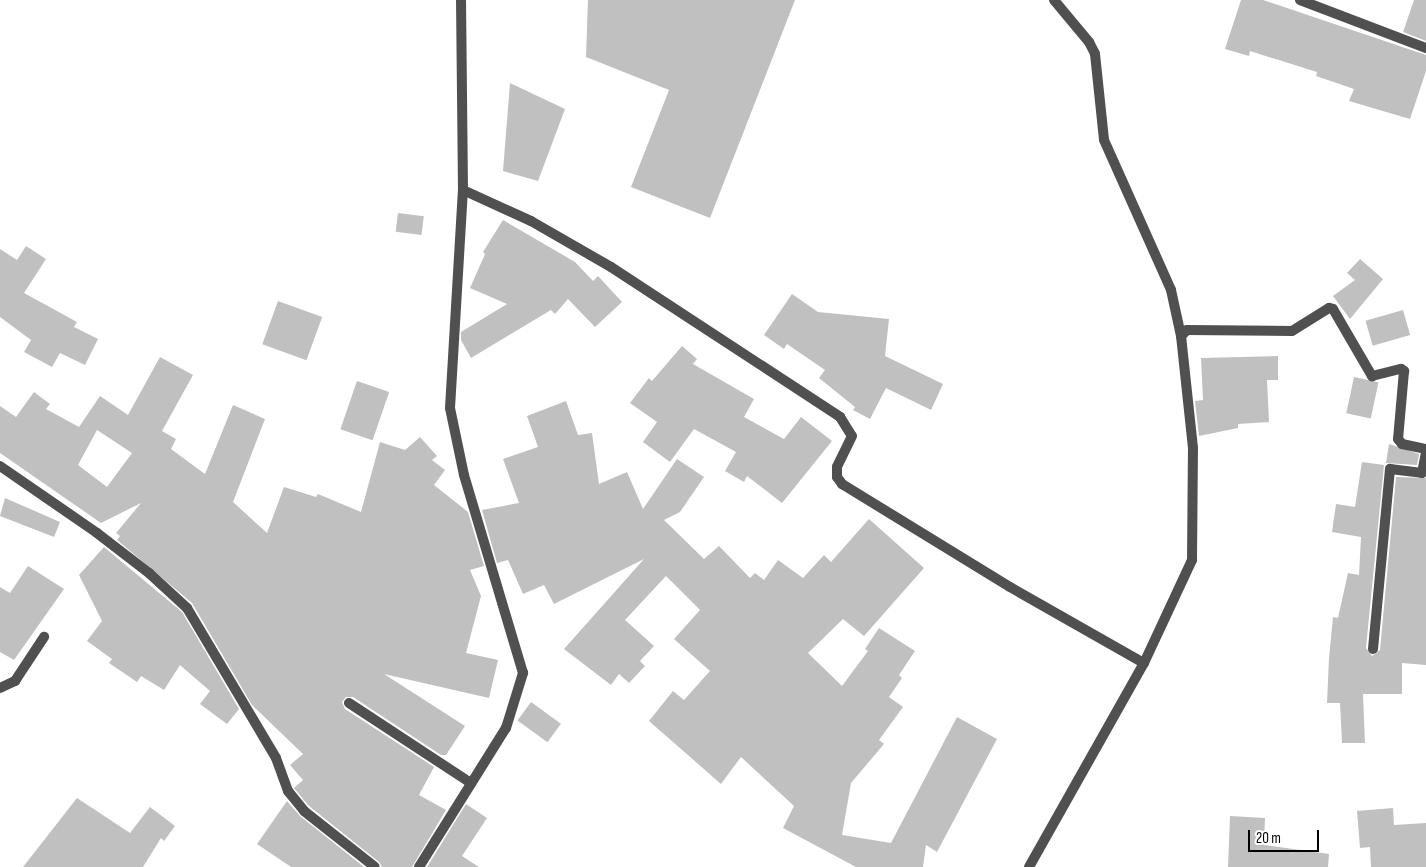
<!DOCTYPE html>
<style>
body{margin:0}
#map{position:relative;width:1426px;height:867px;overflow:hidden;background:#fff;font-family:"Sofia Sans Condensed",sans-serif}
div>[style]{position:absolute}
.building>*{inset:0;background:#c0c0c0;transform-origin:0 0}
.street>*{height:10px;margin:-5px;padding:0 5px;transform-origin:5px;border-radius:5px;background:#505050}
span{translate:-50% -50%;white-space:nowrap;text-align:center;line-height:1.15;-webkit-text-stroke:5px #fff;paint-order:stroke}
.scale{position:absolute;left:1248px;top:830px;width:71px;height:22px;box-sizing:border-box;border:2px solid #000;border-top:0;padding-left:6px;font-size:15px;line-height:18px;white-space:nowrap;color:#000;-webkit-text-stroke:4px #fff;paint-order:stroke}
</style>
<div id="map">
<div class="building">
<div style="clip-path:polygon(588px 0,795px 0,710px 218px,631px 187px,669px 90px,586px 57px)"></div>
<div style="clip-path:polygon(1241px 0,1263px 0,1426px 55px,1426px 71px,1410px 119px,1349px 101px,1354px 89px,1316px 76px,1317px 72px,1250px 51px,1249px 56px,1225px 49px)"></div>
<div style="clip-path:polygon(1414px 0,1426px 0,1426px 41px,1403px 32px)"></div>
<div style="clip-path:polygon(510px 83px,565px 109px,538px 181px,503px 171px)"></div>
<div style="left:398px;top:213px;width:26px;height:19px;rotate:7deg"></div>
<div style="clip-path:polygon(503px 220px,575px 262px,593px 281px,598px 276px,622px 302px,595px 327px,568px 299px,555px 314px,551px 310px,471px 358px,461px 340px,461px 332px,507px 304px,470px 288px,485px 254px,483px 252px)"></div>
<div style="clip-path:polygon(26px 246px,46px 259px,24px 293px,77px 322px,74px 327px,98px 339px,85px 365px,60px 353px,52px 367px,24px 352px,31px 340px,0 317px,0 249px,17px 260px)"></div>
<div style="clip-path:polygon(1360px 259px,1383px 279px,1350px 319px,1333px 296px,1355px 280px,1347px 273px)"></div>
<div style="clip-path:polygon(792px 294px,818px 312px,889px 319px,885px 356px,943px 384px,931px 410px,886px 388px,870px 419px,853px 410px,855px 407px,819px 378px,825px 370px,787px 344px,784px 349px,764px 335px)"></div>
<div style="left:278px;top:301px;width:47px;height:46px;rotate:20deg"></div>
<div style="left:1403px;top:310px;width:26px;height:39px;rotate:74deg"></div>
<div style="clip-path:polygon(682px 346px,697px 359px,693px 364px,754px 399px,744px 417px,784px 439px,801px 417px,832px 441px,782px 503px,747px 476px,744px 482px,725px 471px,736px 452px,694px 429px,670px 462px,643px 442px,657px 422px,630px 403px,649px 378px,652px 381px)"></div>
<div style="clip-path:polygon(1278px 356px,1278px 380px,1267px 380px,1269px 422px,1238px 424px,1238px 428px,1199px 436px,1195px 401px,1203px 400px,1201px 358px)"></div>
<div style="clip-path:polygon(evenodd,160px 357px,193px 375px,162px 431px,176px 439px,171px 449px,205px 474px,233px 405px,265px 419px,233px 502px,267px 533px,284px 487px,316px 497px,318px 494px,361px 512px,380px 442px,405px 450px,420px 437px,437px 456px,432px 460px,445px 470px,434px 485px,468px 512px,484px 566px,470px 570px,481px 596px,466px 653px,498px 660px,489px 698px,384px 674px,465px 726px,446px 755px,441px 755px,353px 697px,346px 697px,342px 702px,345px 709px,434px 767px,419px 795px,446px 810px,412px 867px,382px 867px,379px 862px,309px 806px,294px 788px,303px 780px,290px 765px,303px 754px,252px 705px,192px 603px,117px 540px,120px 536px,116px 533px,141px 503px,101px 523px,0 453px,0 406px,16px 417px,34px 392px,50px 404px,46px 409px,79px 427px,100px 396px,128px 415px,160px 357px,97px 430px,132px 453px,107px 487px,78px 465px,97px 430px)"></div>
<div style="left:1354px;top:377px;width:25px;height:37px;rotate:12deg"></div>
<div style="left:357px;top:381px;width:34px;height:51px;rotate:19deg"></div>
<div style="clip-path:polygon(566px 401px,578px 435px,592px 433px,599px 484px,627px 472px,643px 509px,677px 459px,704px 477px,680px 512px,664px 520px,704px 559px,719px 546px,750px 578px,755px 573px,764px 580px,778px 560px,803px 578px,824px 555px,831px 562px,869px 519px,924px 568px,864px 636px,843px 619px,808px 653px,842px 686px,868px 651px,865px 649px,879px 628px,915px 651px,899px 675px,902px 678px,889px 697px,903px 707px,879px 740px,884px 744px,851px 783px,842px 835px,891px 843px,957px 717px,997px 739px,937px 852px,926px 845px,923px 867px,856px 867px,783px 828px,794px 806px,741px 757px,721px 784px,649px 721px,673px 691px,684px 700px,710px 671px,674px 639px,700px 610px,666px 576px,625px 620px,654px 646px,640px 661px,645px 666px,629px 683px,619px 674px,611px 685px,564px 649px,644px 559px,554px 604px,544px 585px,523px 594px,508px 560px,497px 563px,482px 510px,519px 503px,503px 459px,538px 447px,527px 416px)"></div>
<div style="clip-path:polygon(1389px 444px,1419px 454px,1417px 465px,1386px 463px)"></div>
<div style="clip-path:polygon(1362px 462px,1384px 465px,1366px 648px,1372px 656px,1380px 650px,1396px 477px,1426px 478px,1426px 665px,1402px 663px,1402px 694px,1363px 694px,1365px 743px,1342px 743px,1340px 703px,1327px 703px,1329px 658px,1333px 617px,1338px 618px,1348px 573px,1359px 575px,1361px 537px,1332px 532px,1336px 504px,1355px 507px)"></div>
<div style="clip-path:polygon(5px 498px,60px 522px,54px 537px,0 516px)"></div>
<div style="clip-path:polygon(104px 547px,182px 612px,239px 709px,227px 724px,200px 704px,210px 691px,180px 665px,164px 690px,141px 676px,137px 682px,109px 663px,112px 659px,87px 641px,102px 621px,79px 575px)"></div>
<div style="clip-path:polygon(28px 566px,64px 589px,14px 660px,0 652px,0 587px,10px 593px)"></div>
<div style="left:531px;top:702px;width:37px;height:23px;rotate:36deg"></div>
<div style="clip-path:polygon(77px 798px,130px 833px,150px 807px,175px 826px,164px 841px,161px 838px,143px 867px,23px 867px)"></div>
<div style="clip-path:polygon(287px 801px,300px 816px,364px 867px,291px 867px,257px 844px)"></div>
<div style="clip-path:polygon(466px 804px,487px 818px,462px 856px,479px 867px,427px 867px)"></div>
<div style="clip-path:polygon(1393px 808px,1394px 825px,1426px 823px,1426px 867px,1371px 867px,1370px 847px,1360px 848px,1357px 811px)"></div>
<div style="clip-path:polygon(1230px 816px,1265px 818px,1264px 845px,1329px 854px,1328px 867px,1228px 867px)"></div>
</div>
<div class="street">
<div style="left:1054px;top:0;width:55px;rotate:50.2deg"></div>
<div style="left:1089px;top:42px;width:13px;rotate:63deg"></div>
<div style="left:1095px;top:54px;width:86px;rotate:84deg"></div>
<div style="left:1104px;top:140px;width:164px;rotate:65.9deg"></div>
<div style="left:1171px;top:290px;width:47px;rotate:77.7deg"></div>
<div style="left:1300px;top:0;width:135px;rotate:20.9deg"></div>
<div style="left:463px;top:190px;width:75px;rotate:24.5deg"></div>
<div style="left:531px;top:221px;width:92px;rotate:29.9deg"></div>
<div style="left:611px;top:267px;width:274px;rotate:33.2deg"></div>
<div style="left:840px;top:417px;width:22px;rotate:58deg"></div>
<div style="left:852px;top:436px;width:34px;rotate:116deg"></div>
<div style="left:837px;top:467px;width:10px;rotate:90deg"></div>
<div style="left:837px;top:477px;width:9px;rotate:54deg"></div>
<div style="left:842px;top:484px;width:197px;rotate:31.5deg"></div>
<div style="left:1010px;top:587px;width:154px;rotate:29.6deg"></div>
<div style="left:0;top:466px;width:118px;rotate:34.6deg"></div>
<div style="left:97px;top:533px;width:66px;rotate:37.6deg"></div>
<div style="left:149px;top:573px;width:52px;rotate:42.6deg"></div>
<div style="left:187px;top:608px;width:174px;rotate:59.3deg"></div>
<div style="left:276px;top:758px;width:35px;rotate:70deg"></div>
<div style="left:288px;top:791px;width:26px;rotate:51deg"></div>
<div style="left:304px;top:811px;width:90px;rotate:38.3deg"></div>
<div style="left:1373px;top:649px;width:181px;rotate:-84.6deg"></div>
<div style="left:1390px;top:469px;width:32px;rotate:7deg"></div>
<div style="left:1422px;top:473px;width:20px;rotate:-79deg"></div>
<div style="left:0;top:688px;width:17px;rotate:-25deg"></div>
<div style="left:15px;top:681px;width:53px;rotate:-56.6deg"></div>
<div style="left:349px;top:703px;width:146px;rotate:33.3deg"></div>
<div style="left:419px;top:867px;width:164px;rotate:-58deg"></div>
<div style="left:506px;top:728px;width:58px;rotate:-72.8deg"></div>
<div style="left:523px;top:673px;width:207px;rotate:-106.6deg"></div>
<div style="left:464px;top:475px;width:68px;rotate:-101.8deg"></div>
<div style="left:450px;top:408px;width:218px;rotate:-86.6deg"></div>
<div style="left:463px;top:190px;width:190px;rotate:-90.6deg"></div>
<div style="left:1029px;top:867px;width:234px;rotate:-60.6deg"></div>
<div style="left:1144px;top:663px;width:114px;rotate:-65deg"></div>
<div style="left:1192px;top:560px;width:112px;rotate:-89.5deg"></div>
<div style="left:1193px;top:448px;width:113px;rotate:-96.1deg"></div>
<div style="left:1181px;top:336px;width:8px;rotate:-45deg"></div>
<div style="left:1187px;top:330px;width:105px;rotate:0.5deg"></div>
<div style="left:1292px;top:331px;width:44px;rotate:-31.9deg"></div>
<div style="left:1329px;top:308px;width:4px;rotate:14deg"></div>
<div style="left:1333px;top:309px;width:78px;rotate:59.8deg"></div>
<div style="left:1372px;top:376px;width:30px;rotate:-14deg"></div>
<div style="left:1401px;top:369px;width:4px;rotate:34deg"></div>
<div style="left:1404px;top:371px;width:68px;rotate:95deg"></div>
<div style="left:1398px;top:439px;width:6px;rotate:51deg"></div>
<div style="left:1402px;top:444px;width:25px;rotate:12deg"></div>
</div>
<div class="scale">20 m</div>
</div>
